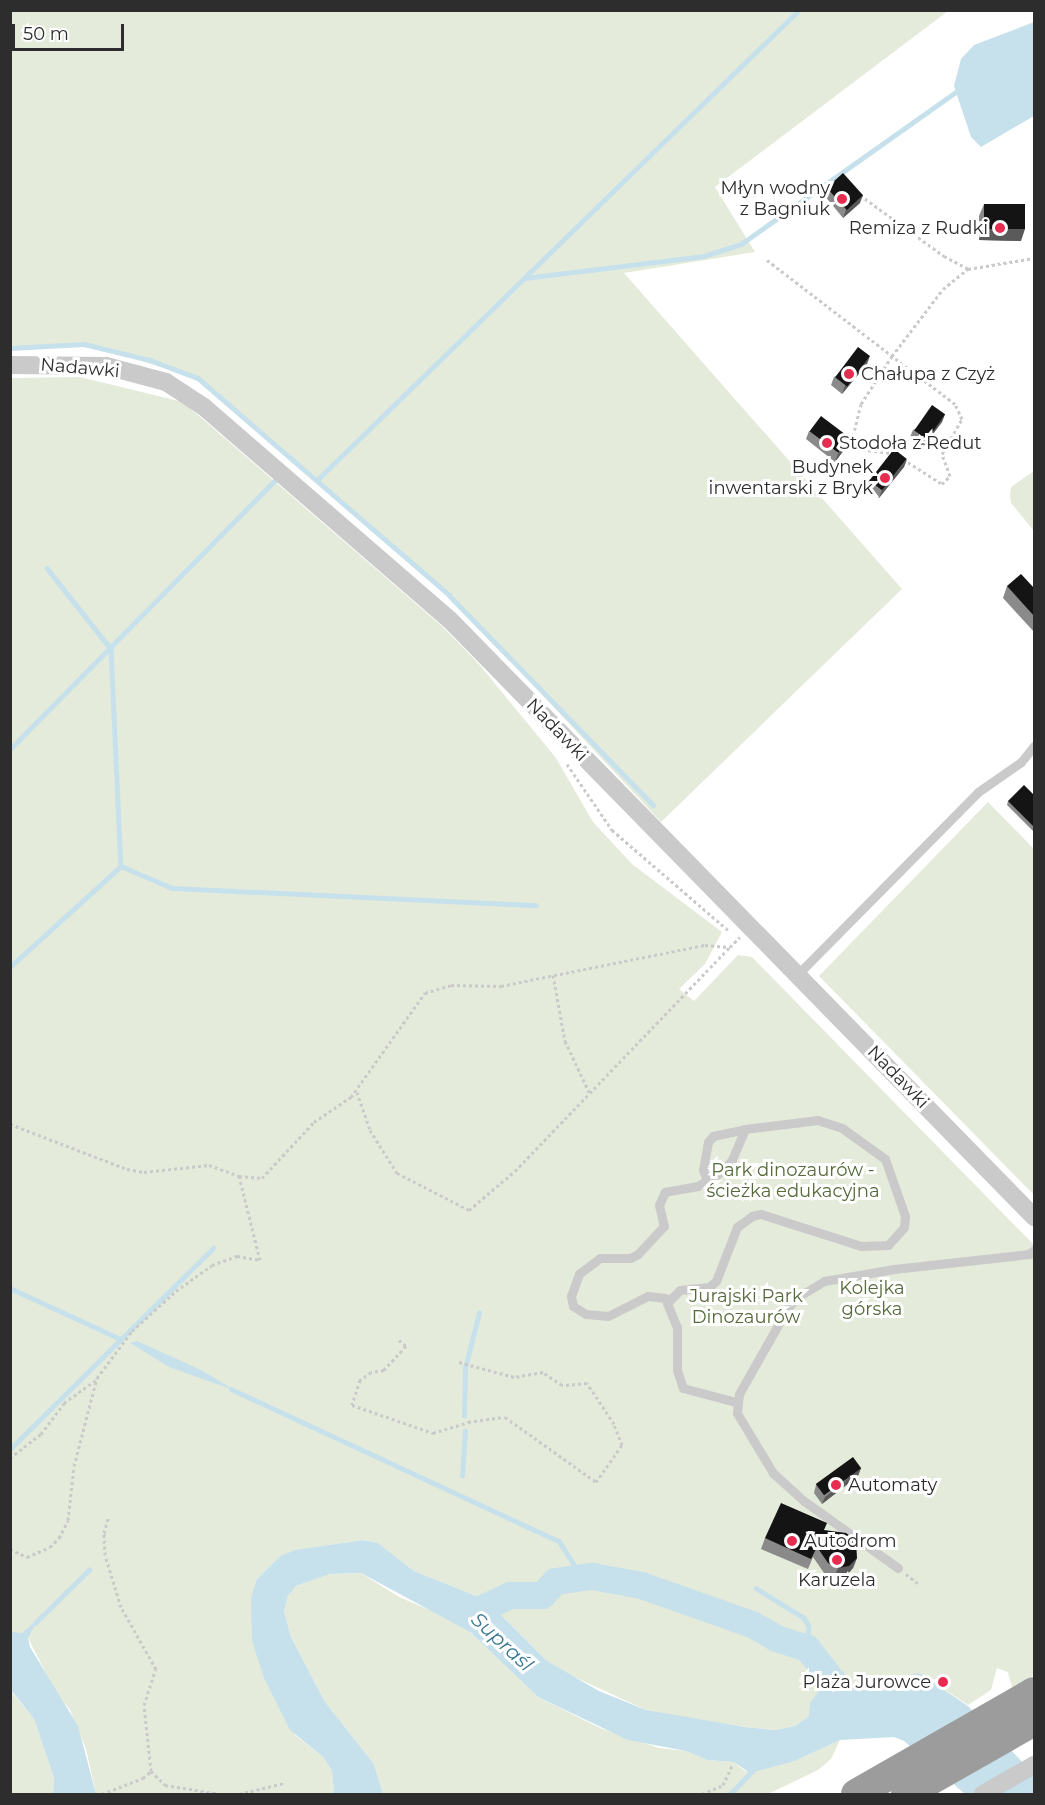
<!DOCTYPE html>
<meta charset="utf-8">
<style>
body{margin:0}
#map{position:relative;width:1045px;height:1805px;overflow:hidden;background:#fff;font-family:Montserrat,sans-serif}
div>[style]{position:absolute}
.green>*{inset:0;background:#e5ebda}
.water>*{inset:0;background:#c6e1eb}
.stream>*{height:4.5px;margin:-2.25px;padding:0 2.25px;transform-origin:2.25px;border-radius:2.25px;background:#c6e1eb}
.river>*{height:27px;margin:-13.5px;padding:0 13.5px;transform-origin:13.5px;border-radius:13.5px;background:#c6e1eb}
.path>*{height:3px;margin-top:-1.5px;transform-origin:0;background:repeating-linear-gradient(90deg,#cacaca 0 3px,transparent 0 6px)}
.service>*{height:9px;margin:-4.5px;padding:0 4.5px;transform-origin:4.5px;border-radius:4.5px;background:#cacaca}
.minor>*{height:18px;margin:-9px;padding:0 9px;transform-origin:9px;border-radius:9px;background:#cacaca}
.trunk>*{height:30px;margin:-15px;padding:0 15px;transform-origin:15px;border-radius:15px;background:#9c9c9c}
.wall>*{inset:0;background:#8a8a8a}
.shaded-wall>*{inset:0;background:#5a5a5a}
.building>*{inset:0;background:#141414;transform-origin:0 0}
.dots>*{width:16px;height:16px;translate:-50% -50%;box-sizing:border-box;border:3px solid #fff;border-radius:50%}
span{translate:-50% -50%;white-space:nowrap;text-align:center;line-height:1.15;-webkit-text-stroke:6px #fff;paint-order:stroke}
.poi-label{font-size:18px;color:#2d2d2d}
.right{translate:-100% -50%;text-align:right}
.left{translate:0 -50%;text-align:left}
.street-label{font-size:18px;color:#2d2d2d}
.park-label{font-size:18px;color:#55693a}
.water-label{font-size:20px;color:#3a7890;font-style:italic}
.frame{position:absolute;inset:0;border:12px solid #2d2d2d;pointer-events:none}
.scale{position:absolute;left:12px;top:24px;width:112px;height:27px;box-sizing:border-box;border:3px solid #2d2d2d;border-top:0;padding-left:8px;font-size:18px;line-height:21px;white-space:nowrap;color:#2d2d2d;-webkit-text-stroke:4px #fff;paint-order:stroke}
</style>
<div id="map">
<div class="green">
<div style="clip-path:polygon(10px 11px,948px 11px,715px 187px,755px 252px,624px 273px,902px 589px,661px 822px,449px 595px,198px 378px,84px 344px,11px 349px)"></div>
<div style="clip-path:polygon(80px 377px,183px 402px,444px 628px,478px 663px,556px 758px,593px 822px,632px 864px,722px 932px,705px 964px,679px 989px,694px 1001px,738px 955px,752px 957px,1034px 1245px,1034px 1675px,1012px 1688px,1008px 1672px,997px 1668px,991px 1690px,968px 1705px,919px 1673px,892px 1690px,822px 1687px,809px 1716px,795px 1726px,776px 1730px,710px 1723px,646px 1710px,566px 1673px,547px 1661px,497px 1611px,494px 1603px,414px 1571px,378px 1543px,363px 1540px,296px 1550px,280px 1556px,257px 1579px,295px 1735px,323px 1757px,332px 1771px,334px 1794px,96px 1794px,86px 1749px,70px 1710px,55px 1691px,28px 1638px,11px 1632px,10px 378px)"></div>
<div style="clip-path:polygon(1034px 471px,1034px 531px,1011px 503px,1010px 496px,1011px 487px)"></div>
<div style="clip-path:polygon(988px 802px,1034px 849px,1034px 1195px,819px 976px)"></div>
<div style="clip-path:polygon(361px 1573px,399px 1597px,451px 1619px,470px 1632px,538px 1697px,600px 1728px,659px 1748px,686px 1751px,707px 1760px,734px 1762px,745px 1771px,795px 1761px,840px 1740px,831px 1759px,818px 1770px,768px 1794px,383px 1794px,374px 1764px,325px 1702px,291px 1637px,284px 1611px,288px 1596px,296px 1586px,330px 1574px)"></div>
<div style="clip-path:polygon(10px 1690px,34px 1719px,54px 1778px,53px 1794px,11px 1794px)"></div>
</div>
<div class="water">
<div style="clip-path:polygon(1034px 22px,1034px 116px,981px 147px,971px 137px,954px 86px,961px 59px,974px 45px)"></div>
<div style="clip-path:polygon(137px 1341px,201px 1370px,236px 1391px,169px 1367px,130px 1343px)"></div>
<div style="clip-path:polygon(363px 1540px,378px 1543px,414px 1571px,494px 1603px,497px 1611px,547px 1661px,599px 1691px,646px 1710px,745px 1727px,776px 1730px,795px 1726px,809px 1716px,810px 1703px,822px 1687px,812px 1662px,802px 1649px,808px 1641px,827px 1664px,843px 1671px,855px 1690px,892px 1690px,909px 1675px,919px 1673px,968px 1706px,1034px 1774px,1034px 1794px,965px 1794px,904px 1741px,894px 1737px,840px 1740px,795px 1761px,750px 1773px,734px 1762px,707px 1760px,686px 1751px,628px 1740px,538px 1697px,470px 1632px,361px 1573px,330px 1574px,296px 1586px,288px 1596px,284px 1611px,291px 1637px,325px 1702px,374px 1764px,383px 1794px,334px 1794px,332px 1771px,323px 1757px,290px 1730px,264px 1678px,252px 1641px,251px 1598px,257px 1579px,280px 1556px,295px 1550px)"></div>
<div style="clip-path:polygon(39px 1618px,28px 1638px,30px 1647px,78px 1726px,96px 1794px,53px 1794px,54px 1778px,34px 1719px,11px 1690px,11px 1632px,22px 1633px)"></div>
</div>
<div class="stream">
<div style="left:525px;top:278px;width:180px;rotate:-7deg"></div>
<div style="left:704px;top:256px;width:39px;rotate:-18deg"></div>
<div style="left:741px;top:244px;width:263px;rotate:-35.3deg"></div>
<div style="left:10px;top:348px;width:74px;rotate:-3.1deg"></div>
<div style="left:84px;top:344px;width:68px;rotate:13.6deg"></div>
<div style="left:150px;top:360px;width:51px;rotate:20.6deg"></div>
<div style="left:198px;top:378px;width:332px;rotate:40.8deg"></div>
<div style="left:449px;top:595px;width:293px;rotate:45.8deg"></div>
<div style="left:317px;top:480px;width:673px;rotate:-44.28deg"></div>
<div style="left:47px;top:568px;width:103px;rotate:51.7deg"></div>
<div style="left:111px;top:649px;width:217px;rotate:87.4deg"></div>
<div style="left:10px;top:749px;width:376px;rotate:-45.4deg"></div>
<div style="left:10px;top:967px;width:150px;rotate:-42.3deg"></div>
<div style="left:121px;top:866px;width:56px;rotate:23.3deg"></div>
<div style="left:172px;top:888px;width:364px;rotate:2.7deg"></div>
<div style="left:10px;top:1288px;width:119px;rotate:24.8deg"></div>
<div style="left:231px;top:1389px;width:362px;rotate:24.9deg"></div>
<div style="left:559px;top:1541px;width:43px;rotate:57.4deg"></div>
<div style="left:464px;top:1416px;width:48px;rotate:-88.8deg"></div>
<div style="left:465px;top:1368px;width:57px;rotate:-75.7deg"></div>
<div style="left:10px;top:1449px;width:286px;rotate:-44.7deg"></div>
<div style="left:462px;top:1476px;width:45px;rotate:-86.2deg"></div>
<div style="left:756px;top:1588px;width:57px;rotate:32deg"></div>
<div style="left:804px;top:1618px;width:9px;rotate:58deg"></div>
<div style="left:809px;top:1626px;width:19px;rotate:96deg"></div>
<div style="left:35px;top:1623px;width:76px;rotate:-44.5deg"></div>
<div style="left:730px;top:1794px;width:33px;rotate:-46deg"></div>
</div>
<div class="river">
<div style="left:471px;top:1613px;width:43px;rotate:-24.8deg"></div>
<div style="left:510px;top:1595px;width:32px"></div>
<div style="left:542px;top:1595px;width:19px;rotate:-47deg"></div>
<div style="left:555px;top:1581px;width:37px;rotate:-8deg"></div>
<div style="left:592px;top:1576px;width:50px;rotate:10.4deg"></div>
<div style="left:641px;top:1585px;width:118px;rotate:19.4deg"></div>
<div style="left:752px;top:1624px;width:28px;rotate:30deg"></div>
<div style="left:776px;top:1638px;width:33px;rotate:18deg"></div>
<div style="left:807px;top:1648px;width:33px;rotate:52deg"></div>
</div>
<div class="path">
<div style="left:860px;top:195px;width:104px;rotate:36deg"></div>
<div style="left:944px;top:256px;width:27px;rotate:28deg"></div>
<div style="left:968px;top:269px;width:67px;rotate:-9.5deg"></div>
<div style="left:767px;top:260px;width:158px;rotate:37.5deg"></div>
<div style="left:892px;top:356px;width:57px;rotate:122.9deg"></div>
<div style="left:861px;top:404px;width:45px;rotate:104deg"></div>
<div style="left:850px;top:448px;width:42px;rotate:6.8deg"></div>
<div style="left:903px;top:459px;width:46px;rotate:32.7deg"></div>
<div style="left:942px;top:484px;width:11px;rotate:-45deg"></div>
<div style="left:950px;top:476px;width:23px;rotate:-110deg"></div>
<div style="left:942px;top:454px;width:40px;rotate:-60.3deg"></div>
<div style="left:962px;top:419px;width:17px;rotate:-115deg"></div>
<div style="left:955px;top:404px;width:79px;rotate:-142.7deg"></div>
<div style="left:892px;top:356px;width:84px;rotate:-52.7deg"></div>
<div style="left:943px;top:289px;width:32px;rotate:-39deg"></div>
<div style="left:567px;top:764px;width:80px;rotate:55.7deg"></div>
<div style="left:612px;top:830px;width:153px;rotate:40.8deg"></div>
<div style="left:553px;top:975px;width:67px;rotate:79.7deg"></div>
<div style="left:565px;top:1041px;width:59px;rotate:64.7deg"></div>
<div style="left:357px;top:1092px;width:40px;rotate:71.1deg"></div>
<div style="left:370px;top:1130px;width:51px;rotate:57.9deg"></div>
<div style="left:397px;top:1173px;width:81px;rotate:27.2deg"></div>
<div style="left:469px;top:1210px;width:60px;rotate:-40.3deg"></div>
<div style="left:515px;top:1171px;width:310px;rotate:-46.2deg"></div>
<div style="left:10px;top:1124px;width:125px;rotate:21deg"></div>
<div style="left:127px;top:1169px;width:17px;rotate:10deg"></div>
<div style="left:144px;top:1172px;width:65px;rotate:-6.1deg"></div>
<div style="left:209px;top:1165px;width:32px;rotate:20deg"></div>
<div style="left:239px;top:1176px;width:23px;rotate:5deg"></div>
<div style="left:262px;top:1178px;width:76px;rotate:-47.1deg"></div>
<div style="left:314px;top:1122px;width:45px;rotate:-34deg"></div>
<div style="left:351px;top:1097px;width:128px;rotate:-54.6deg"></div>
<div style="left:425px;top:993px;width:27px;rotate:-17deg"></div>
<div style="left:451px;top:985px;width:50px;rotate:1.1deg"></div>
<div style="left:501px;top:986px;width:208px;rotate:-11.4deg"></div>
<div style="left:705px;top:945px;width:25px;rotate:5deg"></div>
<div style="left:730px;top:947px;width:14px;rotate:-45deg"></div>
<div style="left:399px;top:1340px;width:9px;rotate:41deg"></div>
<div style="left:406px;top:1346px;width:33px;rotate:133deg"></div>
<div style="left:384px;top:1370px;width:13px;rotate:171deg"></div>
<div style="left:371px;top:1372px;width:14px;rotate:144deg"></div>
<div style="left:360px;top:1380px;width:26px;rotate:108deg"></div>
<div style="left:352px;top:1405px;width:86px;rotate:19.1deg"></div>
<div style="left:433px;top:1433px;width:37px;rotate:-17deg"></div>
<div style="left:468px;top:1422px;width:37px;rotate:-8deg"></div>
<div style="left:505px;top:1417px;width:112px;rotate:35.5deg"></div>
<div style="left:596px;top:1482px;width:45px;rotate:-54.9deg"></div>
<div style="left:622px;top:1445px;width:22px;rotate:-111deg"></div>
<div style="left:614px;top:1424px;width:49px;rotate:-123.4deg"></div>
<div style="left:587px;top:1383px;width:25px;rotate:175deg"></div>
<div style="left:562px;top:1385px;width:23px;rotate:-146deg"></div>
<div style="left:543px;top:1372px;width:29px;rotate:170deg"></div>
<div style="left:514px;top:1377px;width:57px;rotate:-164.7deg"></div>
<div style="left:10px;top:1458px;width:39px;rotate:-38deg"></div>
<div style="left:41px;top:1434px;width:39px;rotate:-53deg"></div>
<div style="left:64px;top:1403px;width:41px;rotate:-36deg"></div>
<div style="left:10px;top:1549px;width:19px;rotate:25deg"></div>
<div style="left:27px;top:1557px;width:25px;rotate:-23deg"></div>
<div style="left:50px;top:1547px;width:13px;rotate:-45deg"></div>
<div style="left:59px;top:1538px;width:20px;rotate:-63deg"></div>
<div style="left:68px;top:1520px;width:54px;rotate:-83.7deg"></div>
<div style="left:74px;top:1466px;width:91px;rotate:-75.4deg"></div>
<div style="left:97px;top:1378px;width:59px;rotate:-53.3deg"></div>
<div style="left:132px;top:1331px;width:59px;rotate:-42.3deg"></div>
<div style="left:176px;top:1291px;width:44px;rotate:-35.8deg"></div>
<div style="left:212px;top:1265px;width:27px;rotate:-20deg"></div>
<div style="left:237px;top:1256px;width:23px;rotate:10deg"></div>
<div style="left:260px;top:1260px;width:87px;rotate:-104deg"></div>
<div style="left:906px;top:1574px;width:16px;rotate:38deg"></div>
<div style="left:151px;top:1771px;width:20px;rotate:45deg"></div>
<div style="left:165px;top:1785px;width:56px;rotate:9.3deg"></div>
<div style="left:102px;top:1794px;width:44px;rotate:-21.3deg"></div>
<div style="left:143px;top:1778px;width:11px;rotate:-41deg"></div>
<div style="left:151px;top:1771px;width:66px;rotate:-96.1deg"></div>
<div style="left:144px;top:1705px;width:38px;rotate:-72deg"></div>
<div style="left:156px;top:1669px;width:71px;rotate:-119.4deg"></div>
<div style="left:121px;top:1607px;width:54px;rotate:-107.1deg"></div>
<div style="left:105px;top:1555px;width:22px;rotate:-93deg"></div>
<div style="left:104px;top:1533px;width:16px;rotate:-75deg"></div>
<div style="left:239px;top:1794px;width:46px;rotate:-13.7deg"></div>
<div style="left:702px;top:1794px;width:23px;rotate:-23deg"></div>
<div style="left:723px;top:1785px;width:23px;rotate:-65deg"></div>
</div>
<div class="service">
<div style="left:797px;top:975px;width:257px;rotate:-45.3deg"></div>
<div style="left:978px;top:792px;width:52px;rotate:-34.9deg"></div>
<div style="left:1021px;top:762px;width:21px;rotate:-51deg"></div>
<div style="left:708px;top:1182px;width:13px;rotate:-113deg"></div>
<div style="left:703px;top:1170px;width:28px;rotate:-80deg"></div>
<div style="left:708px;top:1142px;width:8px;rotate:-50deg"></div>
<div style="left:713px;top:1136px;width:33px;rotate:-12deg"></div>
<div style="left:668px;top:1302px;width:17px;rotate:-45deg"></div>
<div style="left:680px;top:1290px;width:29px;rotate:-6deg"></div>
<div style="left:709px;top:1287px;width:9px;rotate:-41deg"></div>
<div style="left:716px;top:1281px;width:58px;rotate:-68.7deg"></div>
<div style="left:737px;top:1227px;width:19px;rotate:-36deg"></div>
<div style="left:752px;top:1216px;width:9px;rotate:-13deg"></div>
<div style="left:761px;top:1214px;width:105px;rotate:17.7deg"></div>
<div style="left:861px;top:1246px;width:27px;rotate:-2deg"></div>
<div style="left:888px;top:1245px;width:24px;rotate:-48deg"></div>
<div style="left:904px;top:1227px;width:11px;rotate:-85deg"></div>
<div style="left:905px;top:1216px;width:60px;rotate:-109.3deg"></div>
<div style="left:885px;top:1159px;width:53px;rotate:-144.2deg"></div>
<div style="left:842px;top:1128px;width:25px;rotate:-162deg"></div>
<div style="left:818px;top:1120px;width:74px;rotate:173deg"></div>
<div style="left:745px;top:1129px;width:34px;rotate:113deg"></div>
<div style="left:732px;top:1160px;width:16px;rotate:133deg"></div>
<div style="left:721px;top:1172px;width:27px;rotate:149deg"></div>
<div style="left:698px;top:1186px;width:34px;rotate:170deg"></div>
<div style="left:665px;top:1192px;width:14px;rotate:115deg"></div>
<div style="left:659px;top:1205px;width:22px;rotate:77deg"></div>
<div style="left:664px;top:1226px;width:38px;rotate:133deg"></div>
<div style="left:638px;top:1254px;width:9px;rotate:153deg"></div>
<div style="left:630px;top:1258px;width:30px;rotate:180deg"></div>
<div style="left:600px;top:1258px;width:26px;rotate:143deg"></div>
<div style="left:579px;top:1274px;width:23px;rotate:110deg"></div>
<div style="left:571px;top:1296px;width:10px;rotate:79deg"></div>
<div style="left:573px;top:1306px;width:15px;rotate:32deg"></div>
<div style="left:586px;top:1314px;width:22px;rotate:5deg"></div>
<div style="left:608px;top:1316px;width:45px;rotate:-26.6deg"></div>
<div style="left:648px;top:1296px;width:17px;rotate:7deg"></div>
<div style="left:665px;top:1298px;width:31px;rotate:68deg"></div>
<div style="left:677px;top:1327px;width:43px;rotate:90deg"></div>
<div style="left:677px;top:1370px;width:19px;rotate:72deg"></div>
<div style="left:683px;top:1388px;width:55px;rotate:14.8deg"></div>
<div style="left:898px;top:1568px;width:115px;rotate:-144.5deg"></div>
<div style="left:804px;top:1501px;width:42px;rotate:-137.9deg"></div>
<div style="left:773px;top:1473px;width:70px;rotate:-121deg"></div>
<div style="left:737px;top:1413px;width:19px;rotate:-84deg"></div>
<div style="left:739px;top:1394px;width:98px;rotate:-60.5deg"></div>
<div style="left:787px;top:1309px;width:14px;rotate:-51deg"></div>
<div style="left:796px;top:1298px;width:33px;rotate:-31deg"></div>
<div style="left:824px;top:1281px;width:71px;rotate:-9.7deg"></div>
<div style="left:894px;top:1269px;width:136px;rotate:-6.3deg"></div>
<div style="left:1029px;top:1254px;width:6px;rotate:-39deg"></div>
</div>
<div class="minor">
<div style="left:10px;top:365px;width:96px;rotate:0.6deg"></div>
<div style="left:106px;top:366px;width:62px;rotate:14.9deg"></div>
<div style="left:166px;top:382px;width:45px;rotate:33.3deg"></div>
<div style="left:204px;top:407px;width:324px;rotate:40.9deg"></div>
<div style="left:449px;top:619px;width:837px;rotate:45.63deg"></div>
<div style="left:983px;top:1794px;width:59px;rotate:-29.6deg"></div>
</div>
<div class="trunk">
<div style="left:856px;top:1794px;width:205px;rotate:-29.8deg"></div>
<div style="left:906px;top:1794px;width:147px;rotate:-29.7deg"></div>
</div>
<div class="wall">
<div style="clip-path:polygon(826px 187px,860px 203px,843px 218px,824px 195px)"></div>
<div style="clip-path:polygon(984px 204px,1021px 241px,979px 240px,979px 216px)"></div>
<div style="clip-path:polygon(867px 364px,842px 394px,831px 385px,834px 377px)"></div>
<div style="clip-path:polygon(945px 414px,942px 422px,923px 447px,910px 437px,913px 430px)"></div>
<div style="clip-path:polygon(809px 431px,850px 438px,847px 446px,835px 462px,806px 439px)"></div>
<div style="clip-path:polygon(907px 459px,904px 467px,879px 498px,866px 488px,869px 480px)"></div>
<div style="clip-path:polygon(1007px 586px,1035px 589px,1035px 633px,1003px 598px)"></div>
<div style="clip-path:polygon(1035px 796px,1035px 830px,1033px 831px,1007px 805px,1008px 801px)"></div>
<div style="clip-path:polygon(861px 1468px,858px 1476px,822px 1504px,814px 1493px,816px 1485px)"></div>
<div style="clip-path:polygon(824px 1531px,857px 1558px,853px 1568px,846px 1576px,834px 1578px,824px 1573px,813px 1557px,808px 1569px,761px 1549px,765px 1538px)"></div>
</div>
<div class="shaded-wall">
<div style="clip-path:polygon(863px 195px,860px 203px,843px 218px,846px 210px)"></div>
<div style="clip-path:polygon(984px 229px,1025px 229px,1021px 241px,979px 240px)"></div>
<div style="clip-path:polygon(870px 356px,867px 364px,842px 394px,845px 386px)"></div>
<div style="clip-path:polygon(945px 414px,942px 422px,923px 447px,926px 439px)"></div>
<div style="clip-path:polygon(850px 438px,847px 446px,835px 462px,838px 454px)"></div>
<div style="clip-path:polygon(907px 459px,904px 467px,879px 498px,882px 490px)"></div>
<div style="clip-path:polygon(861px 1468px,858px 1476px,822px 1504px,825px 1497px)"></div>
<div style="clip-path:polygon(857px 1558px,853px 1568px,846px 1576px,834px 1578px,838px 1568px)"></div>
</div>
<div class="building">
<div style="left:843px;top:173px;width:30px;height:22px;rotate:48deg"></div>
<div style="left:984px;top:204px;width:41px;height:25px"></div>
<div style="left:858px;top:347px;width:15px;height:38px;rotate:37deg"></div>
<div style="left:932px;top:405px;width:16px;height:31px;rotate:35deg"></div>
<div style="left:821px;top:416px;width:36px;height:19px;rotate:37deg"></div>
<div style="left:894px;top:449px;width:16px;height:40px;rotate:38deg"></div>
<div style="clip-path:polygon(1021px 574px,1035px 589px,1035px 617px,1007px 586px)"></div>
<div style="clip-path:polygon(1024px 785px,1035px 796px,1034px 827px,1008px 801px)"></div>
<div style="left:853px;top:1457px;width:14px;height:46px;rotate:54deg"></div>
<div style="clip-path:polygon(781px 1503px,827px 1523px,824px 1530px,846px 1533px,856px 1540px,857px 1558px,849px 1566px,838px 1568px,828px 1563px,817px 1547px,811px 1559px,765px 1538px)"></div>
</div>
<div class="dots">
<div style="left:842px;top:199px;background:#e72c4f"></div>
<div style="left:1000px;top:228px;background:#e72c4f"></div>
<div style="left:849px;top:374px;background:#e72c4f"></div>
<div style="left:827px;top:443px;background:#e72c4f"></div>
<div style="left:885px;top:478px;background:#e72c4f"></div>
<div style="left:836px;top:1485px;background:#e72c4f"></div>
<div style="left:792px;top:1541px;background:#e72c4f"></div>
<div style="left:837px;top:1560px;background:#e72c4f"></div>
<div style="left:943px;top:1682px;background:#e72c4f"></div>
</div>
<div class="poi-label">
<span class="right" style="left:830px;top:199px">Młyn wodny<br>z Bagniuk</span>
<span class="right" style="left:988px;top:228px">Remiza z Rudki</span>
<span class="left" style="left:861px;top:374px">Chałupa z Czyż</span>
<span class="left" style="left:839px;top:443px">Stodoła z Redut</span>
<span class="right" style="left:873px;top:478px">Budynek<br>inwentarski z Bryk</span>
<span class="left" style="left:848px;top:1485px">Automaty</span>
<span class="left" style="left:804px;top:1541px">Autodrom</span>
<span style="left:837px;top:1580px">Karuzela</span>
<span class="right" style="left:931px;top:1682px">Plaża Jurowce</span>
</div>
<div class="street-label">
<span style="left:80px;top:368px;rotate:5deg">Nadawki</span>
<span style="left:557px;top:730px;rotate:46deg">Nadawki</span>
<span style="left:898px;top:1077px;rotate:46deg">Nadawki</span>
</div>
<div class="park-label">
<span style="left:793px;top:1181px">Park dinozaurów -<br>ścieżka edukacyjna</span>
<span style="left:872px;top:1299px">Kolejka<br>górska</span>
<span style="left:746px;top:1307px">Jurajski Park<br>Dinozaurów</span>
</div>
<div class="water-label">
<span style="left:502px;top:1642px;rotate:43deg">Supraśl</span>
</div>
<div class="frame"></div>
<div class="scale">50 m</div>
</div>
